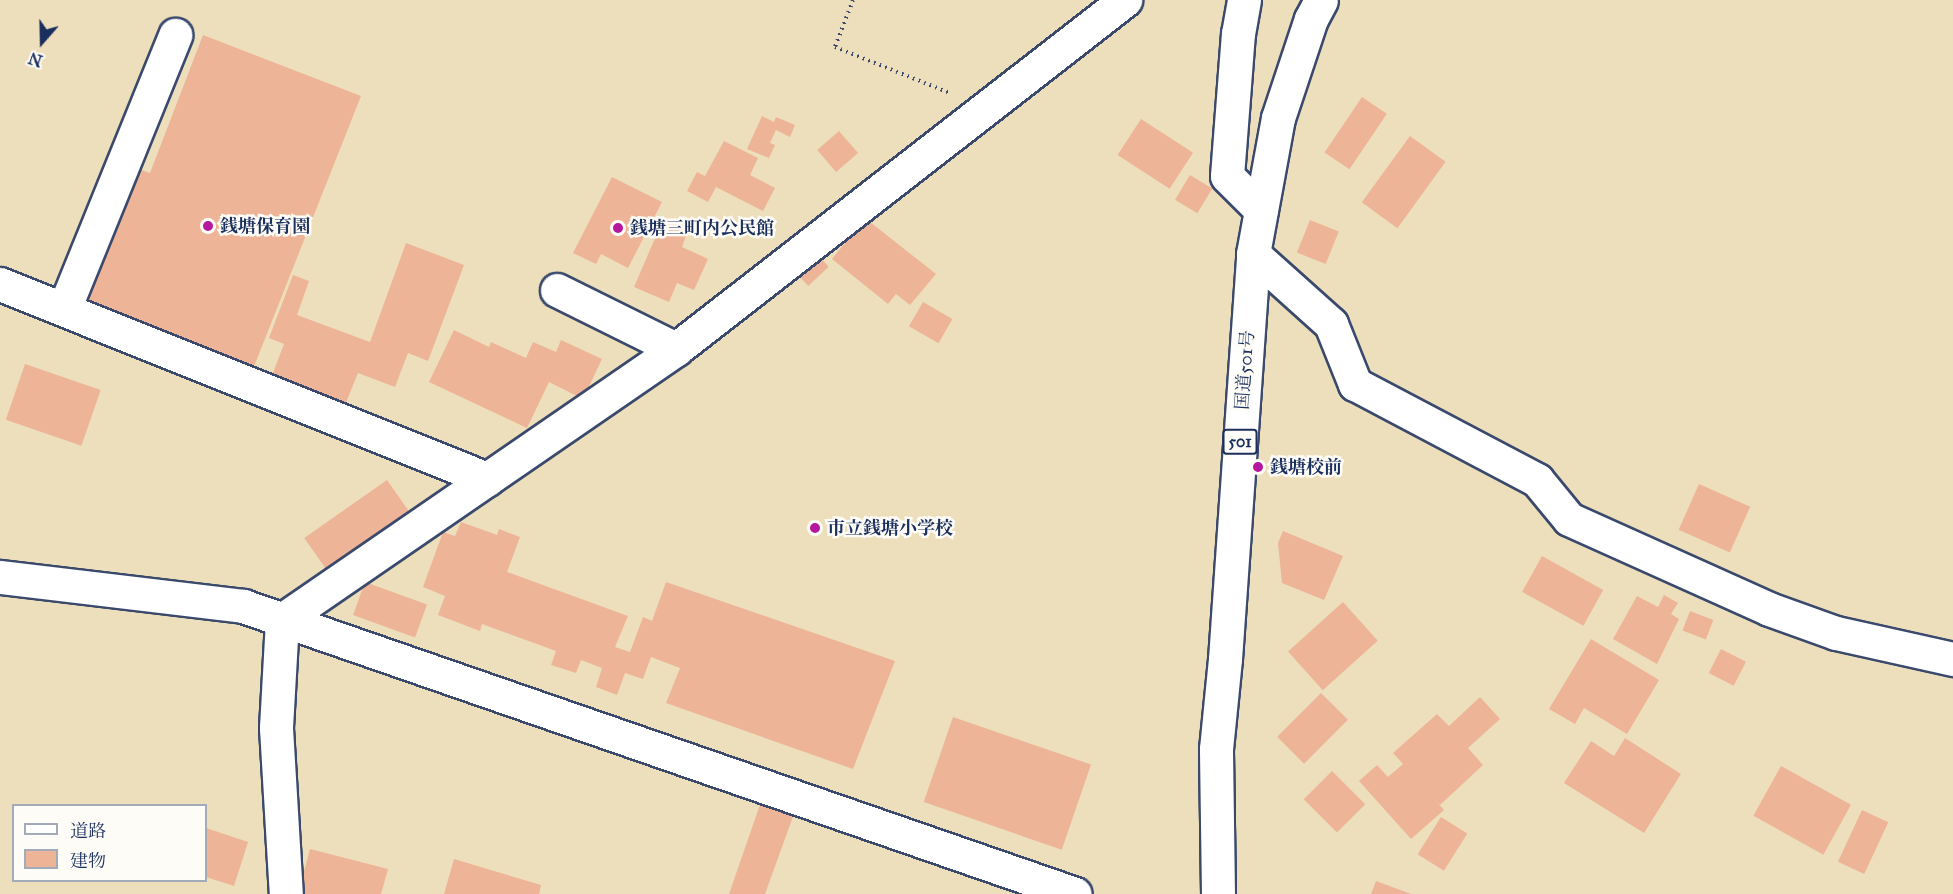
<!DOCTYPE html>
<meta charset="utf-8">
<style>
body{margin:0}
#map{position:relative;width:1953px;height:894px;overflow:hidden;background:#eddfbc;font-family:"IM FELL Great Primer","Noto Serif JP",serif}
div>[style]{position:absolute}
.building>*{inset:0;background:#edb497;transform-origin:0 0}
.path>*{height:4px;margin-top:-2px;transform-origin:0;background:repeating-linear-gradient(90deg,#3a496c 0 1.5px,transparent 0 6px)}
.roads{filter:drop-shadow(2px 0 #3a496c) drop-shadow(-2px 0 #3a496c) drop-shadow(0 2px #3a496c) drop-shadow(0 -2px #3a496c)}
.minor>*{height:33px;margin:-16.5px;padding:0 16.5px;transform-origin:16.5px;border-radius:16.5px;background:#fff}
.highway>*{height:33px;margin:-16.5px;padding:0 16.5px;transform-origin:16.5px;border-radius:16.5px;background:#fff}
.dots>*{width:16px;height:16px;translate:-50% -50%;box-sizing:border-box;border:3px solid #fdfcf7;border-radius:50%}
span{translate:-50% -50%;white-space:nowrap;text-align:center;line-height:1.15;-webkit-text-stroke:5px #fdfcf7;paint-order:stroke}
.shield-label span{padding:2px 4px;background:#fdfcf7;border:2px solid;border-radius:4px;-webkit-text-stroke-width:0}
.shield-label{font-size:16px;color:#1b2f5e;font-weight:700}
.poi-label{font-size:18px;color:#1b2f5e;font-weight:700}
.left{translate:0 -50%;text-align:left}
.street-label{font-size:18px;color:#1b2f5e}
.legend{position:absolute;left:12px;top:804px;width:195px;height:78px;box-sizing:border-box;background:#fdfcf7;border:2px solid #a3aaba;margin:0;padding:8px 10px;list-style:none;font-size:18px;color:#1b2f5e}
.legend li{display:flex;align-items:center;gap:12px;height:30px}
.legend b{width:30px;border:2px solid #a3aaba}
.north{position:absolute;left:12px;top:12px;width:60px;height:60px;-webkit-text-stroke:4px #fdfcf7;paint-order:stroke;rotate:200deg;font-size:16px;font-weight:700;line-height:24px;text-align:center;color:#1b2f5e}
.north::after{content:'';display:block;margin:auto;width:21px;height:27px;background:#1b2f5e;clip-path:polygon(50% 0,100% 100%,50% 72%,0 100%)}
</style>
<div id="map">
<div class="building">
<div style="clip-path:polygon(203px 35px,361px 96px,251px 374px,76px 306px,131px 166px,150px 173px)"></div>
<div style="left:1362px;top:97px;width:30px;height:67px;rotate:34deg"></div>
<div style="clip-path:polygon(762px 116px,774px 122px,776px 117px,795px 125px,790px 137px,776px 130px,770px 143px,775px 145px,769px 158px,747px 149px)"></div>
<div style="left:1141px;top:119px;width:62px;height:43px;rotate:33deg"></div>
<div style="left:839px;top:131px;width:29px;height:29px;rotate:49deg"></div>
<div style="left:1410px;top:136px;width:44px;height:82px;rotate:36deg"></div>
<div style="clip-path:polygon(724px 141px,758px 158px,750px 175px,775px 188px,763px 211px,716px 187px,708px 202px,687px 191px,697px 172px,705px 176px)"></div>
<div style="left:1190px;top:175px;width:26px;height:29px;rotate:31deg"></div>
<div style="clip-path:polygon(612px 177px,662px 202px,628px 268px,601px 254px,596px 264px,573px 253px)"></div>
<div style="clip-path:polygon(865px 218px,936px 274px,910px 305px,896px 294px,888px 304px,832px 259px)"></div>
<div style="left:1310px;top:220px;width:31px;height:35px;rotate:22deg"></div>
<div style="clip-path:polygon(662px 222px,687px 233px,682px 247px,708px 259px,694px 290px,677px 283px,669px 302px,634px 287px)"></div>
<div style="clip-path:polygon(406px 243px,464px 265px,428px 361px,408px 353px,395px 387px,358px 373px,345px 405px,271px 378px,284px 344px,269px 338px,293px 275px,309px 281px,297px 315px,370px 342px)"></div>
<div style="left:813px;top:250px;width:23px;height:28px;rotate:47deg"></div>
<div style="left:923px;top:302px;width:34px;height:28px;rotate:30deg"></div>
<div style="clip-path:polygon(454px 330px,489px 347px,491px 342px,526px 358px,533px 342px,556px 352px,561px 340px,602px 359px,583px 399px,549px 382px,527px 428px,429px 382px)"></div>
<div style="left:25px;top:364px;width:80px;height:59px;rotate:19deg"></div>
<div style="left:387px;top:480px;width:40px;height:101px;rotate:55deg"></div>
<div style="left:1699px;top:484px;width:56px;height:50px;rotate:24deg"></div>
<div style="clip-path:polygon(461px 522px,497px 535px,499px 529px,520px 537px,507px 572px,628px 616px,615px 647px,630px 652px,643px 617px,652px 621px,666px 582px,895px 661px,853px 769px,666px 703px,680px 668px,651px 657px,643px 679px,625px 673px,617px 695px,596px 687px,602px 668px,581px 660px,576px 673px,551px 665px,556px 651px,482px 624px,480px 631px,438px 615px,445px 596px,423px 587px,443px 532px,455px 536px)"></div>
<div style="clip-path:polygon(1283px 531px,1343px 556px,1324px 600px,1282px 583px,1278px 543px)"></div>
<div style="left:1542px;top:556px;width:70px;height:41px;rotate:29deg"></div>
<div style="left:365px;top:582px;width:66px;height:35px;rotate:20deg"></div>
<div style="clip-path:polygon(1664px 595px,1678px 603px,1671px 614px,1679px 619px,1657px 664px,1613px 639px,1637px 596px,1658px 607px)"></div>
<div style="left:1343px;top:602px;width:52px;height:74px;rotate:48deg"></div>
<div style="left:1690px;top:611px;width:25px;height:21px;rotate:21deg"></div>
<div style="clip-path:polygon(1591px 639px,1659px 680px,1627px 734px,1584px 708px,1575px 724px,1549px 709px)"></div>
<div style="left:1721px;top:649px;width:28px;height:27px;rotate:27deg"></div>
<div style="left:1321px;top:693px;width:38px;height:62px;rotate:45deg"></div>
<div style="clip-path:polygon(1480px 697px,1500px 719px,1468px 748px,1483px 765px,1440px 805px,1433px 798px,1444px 810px,1411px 839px,1359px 781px,1377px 765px,1388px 777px,1403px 764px,1393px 753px,1437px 714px,1449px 726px)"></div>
<div style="left:953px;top:717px;width:146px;height:90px;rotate:19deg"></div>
<div style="clip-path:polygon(1625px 738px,1681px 774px,1644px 833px,1564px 783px,1591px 741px,1614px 756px)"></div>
<div style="left:1781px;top:766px;width:80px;height:57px;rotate:29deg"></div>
<div style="left:1332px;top:771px;width:47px;height:40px;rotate:45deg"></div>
<div style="clip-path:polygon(762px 799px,795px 811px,765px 894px,729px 894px)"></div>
<div style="left:1862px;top:810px;width:29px;height:57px;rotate:25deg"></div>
<div style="left:1441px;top:817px;width:31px;height:44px;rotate:32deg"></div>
<div style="clip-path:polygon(206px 828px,248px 842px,234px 886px,206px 877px)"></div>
<div style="clip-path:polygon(310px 849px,388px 869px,381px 894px,298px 894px)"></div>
<div style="clip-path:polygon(454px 859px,541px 885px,539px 894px,444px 894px)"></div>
<div style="clip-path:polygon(1376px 881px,1411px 894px,1371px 894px)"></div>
</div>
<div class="path">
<div style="left:853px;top:0;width:50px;rotate:111deg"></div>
<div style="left:835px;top:47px;width:124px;rotate:21.8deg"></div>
</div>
<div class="roads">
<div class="minor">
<div style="left:1244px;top:0;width:34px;rotate:100deg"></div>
<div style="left:1238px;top:33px;width:143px;rotate:94.4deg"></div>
<div style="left:1227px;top:176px;width:48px;rotate:45deg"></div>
<div style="left:1253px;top:254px;width:105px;rotate:41.9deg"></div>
<div style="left:1331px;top:324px;width:65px;rotate:68.2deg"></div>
<div style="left:1355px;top:384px;width:206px;rotate:27.8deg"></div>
<div style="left:1537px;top:480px;width:50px;rotate:50.6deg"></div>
<div style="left:1569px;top:519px;width:219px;rotate:24.2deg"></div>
<div style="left:1769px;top:609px;width:71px;rotate:19.7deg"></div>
<div style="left:1836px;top:633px;width:120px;rotate:12.5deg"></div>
<div style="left:0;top:284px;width:525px;rotate:21.82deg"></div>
<div style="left:557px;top:290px;width:133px;rotate:26.4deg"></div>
<div style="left:64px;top:309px;width:296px;rotate:-67.9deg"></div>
<div style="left:0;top:577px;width:245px;rotate:6.8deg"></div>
<div style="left:243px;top:606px;width:880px;rotate:19.09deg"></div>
<div style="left:282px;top:620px;width:478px;rotate:-34.5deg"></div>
<div style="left:676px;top:349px;width:569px;rotate:-37.86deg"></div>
<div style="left:282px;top:620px;width:108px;rotate:93.2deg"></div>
<div style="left:276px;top:728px;width:166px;rotate:86.6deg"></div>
</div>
<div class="highway">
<div style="left:1218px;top:894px;width:145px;rotate:-90.8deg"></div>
<div style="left:1216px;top:749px;width:90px;rotate:-84.3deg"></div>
<div style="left:1225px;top:659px;width:406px;rotate:-86deg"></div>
<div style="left:1253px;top:254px;width:138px;rotate:-79.6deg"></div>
<div style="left:1278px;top:118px;width:104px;rotate:-71.6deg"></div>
<div style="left:1311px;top:19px;width:21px;rotate:-62deg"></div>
</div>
</div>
<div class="dots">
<div style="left:208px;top:226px;background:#b5179e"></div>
<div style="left:618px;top:228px;background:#b5179e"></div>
<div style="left:1258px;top:467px;background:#b5179e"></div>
<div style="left:815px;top:528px;background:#b5179e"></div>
</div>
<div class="shield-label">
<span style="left:1240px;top:442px">501</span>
</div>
<div class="poi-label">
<span class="left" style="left:220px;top:226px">銭塘保育園</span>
<span class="left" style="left:630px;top:228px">銭塘三町内公民館</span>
<span class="left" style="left:1270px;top:467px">銭塘校前</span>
<span class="left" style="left:827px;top:528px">市立銭塘小学校</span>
</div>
<div class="street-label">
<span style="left:1245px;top:370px;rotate:-86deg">国道501号</span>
</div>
<ul class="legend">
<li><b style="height:8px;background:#fff"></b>道路</li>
<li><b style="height:16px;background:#edb497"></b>建物</li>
</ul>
<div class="north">N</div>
</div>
